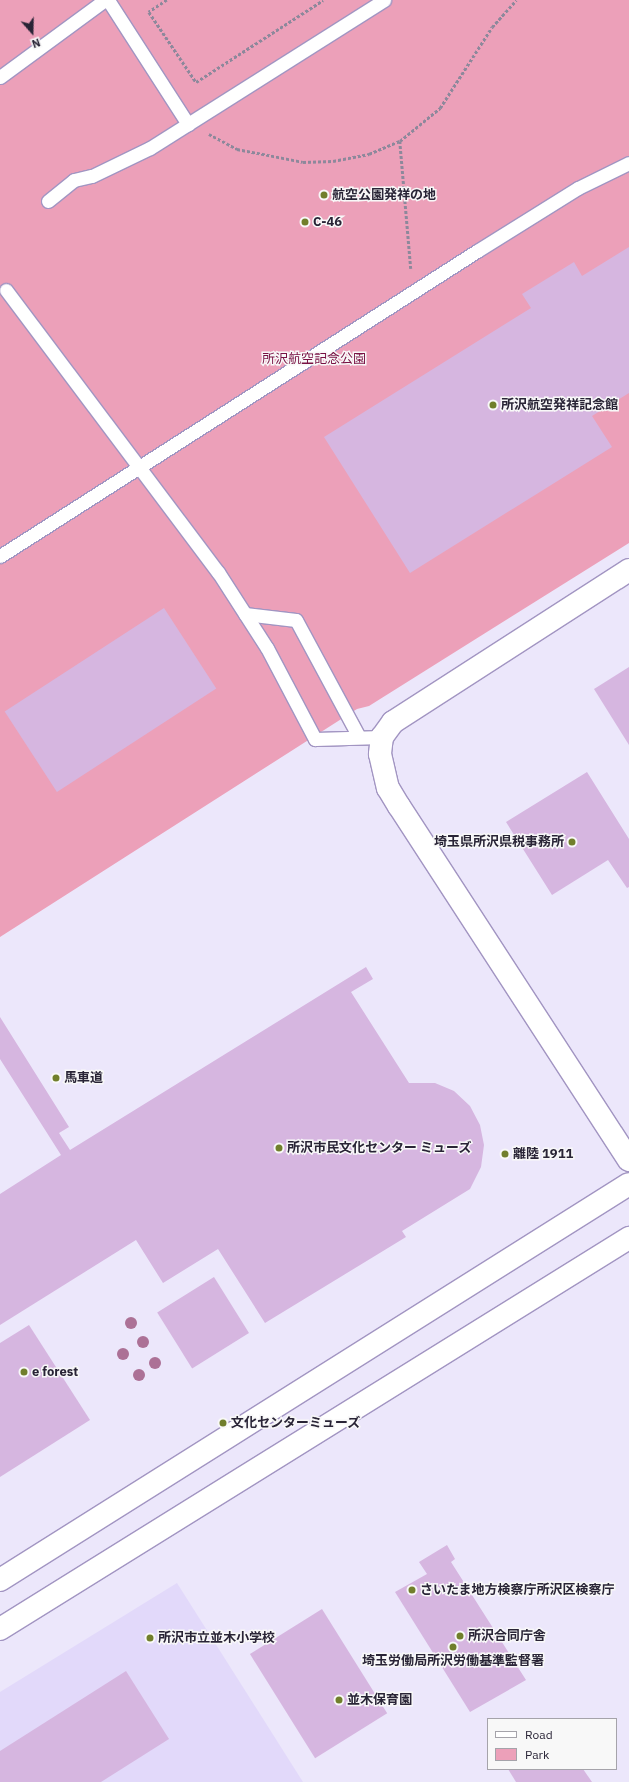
<!DOCTYPE html>
<meta charset="utf-8">
<style>
body{margin:0}
#map{position:relative;width:629px;height:1782px;overflow:hidden;background:#ece7fb;font-family:"IBM Plex Sans","Noto Sans JP",sans-serif}
div>[style]{position:absolute}
.built>*{inset:0;background:#e2d9fa}
.green>*{inset:0;background:#eca0b9}
.building>*{inset:0;background:#d6b6e0;transform-origin:0 0}
.path>*{height:2.5px;margin-top:-1.25px;transform-origin:0;background:repeating-linear-gradient(90deg,#8d889b 0 3px,transparent 0 5px)}
.roads{filter:drop-shadow(1px 0 #a295c2) drop-shadow(-1px 0 #a295c2) drop-shadow(0 1px #a295c2) drop-shadow(0 -1px #a295c2)}
.lane>*{height:13px;margin:-6.5px;padding:0 6.5px;transform-origin:6.5px;border-radius:6.5px;background:#fff}
.street>*{height:22px;margin:-11px;padding:0 11px;transform-origin:11px;border-radius:11px;background:#fff}
.secondary>*{height:22px;margin:-11px;padding:0 11px;transform-origin:11px;border-radius:11px;background:#fff}
.trees>*{width:12px;height:12px;margin:-6px;border-radius:50%;background:#ac7196}
.dots>*{width:11px;height:11px;translate:-50% -50%;box-sizing:border-box;border:2px solid #f8f8f8;border-radius:50%}
span{translate:-50% -50%;white-space:nowrap;text-align:center;line-height:1.15;-webkit-text-stroke:3px #f8f8f8;paint-order:stroke}
.poi-label{font-size:13px;color:#292436;font-weight:700}
.left{translate:0 -50%;text-align:left}
.right{translate:-100% -50%;text-align:right}
.park-label{font-size:13px;color:#781143}
.legend{position:absolute;left:487px;top:1718px;width:130px;height:52px;box-sizing:border-box;background:#f8f8f8;border:1px solid #a5a3aa;margin:0;padding:5px 7px;list-style:none;font-size:12px;color:#292436}
.legend li{display:flex;align-items:center;gap:8px;height:20px}
.legend b{width:20px;border:1px solid #a5a3aa}
.north{position:absolute;left:12px;top:12px;width:40px;height:40px;-webkit-text-stroke:3px #f8f8f8;paint-order:stroke;rotate:160deg;font-size:11px;font-weight:700;line-height:16px;text-align:center;color:#292436}
.north::after{content:'';display:block;margin:auto;width:14px;height:18px;background:#292436;clip-path:polygon(50% 0,100% 100%,50% 72%,0 100%)}
</style>
<div id="map">
<div class="built">
<div style="clip-path:polygon(177px 1583px,303px 1782px,0 1782px,0 1692px)"></div>
</div>
<div class="green">
<div style="clip-path:polygon(0 0,629px 0,629px 543px,369px 706px,357px 709px,0 937px)"></div>
</div>
<div class="building">
<div style="clip-path:polygon(629px 247px,629px 393px,592px 416px,612px 447px,410px 573px,324px 437px,531px 308px,522px 294px,574px 262px,582px 276px)"></div>
<div style="left:164px;top:608px;width:96px;height:190px;rotate:57deg"></div>
<div style="clip-path:polygon(629px 667px,629px 745px,594px 689px)"></div>
<div style="clip-path:polygon(587px 772px,629px 839px,629px 887px,627px 888px,608px 860px,552px 895px,506px 822px)"></div>
<div style="clip-path:polygon(366px 967px,373px 979px,351px 992px,409px 1083px,435px 1083px,454px 1091px,470px 1106px,480px 1125px,484px 1145px,481px 1167px,470px 1189px,402px 1231px,406px 1237px,265px 1323px,218px 1249px,163px 1283px,136px 1240px,0 1325px,0 1194px,61px 1155px,0 1059px,0 1017px,69px 1127px,59px 1133px,70px 1150px)"></div>
<div style="left:214px;top:1277px;width:66px;height:67px;rotate:58deg"></div>
<div style="clip-path:polygon(29px 1325px,90px 1420px,0 1477px,0 1343px)"></div>
<div style="clip-path:polygon(447px 1545px,455px 1559px,451px 1562px,526px 1680px,470px 1712px,395px 1592px,427px 1574px,419px 1562px)"></div>
<div style="left:322px;top:1609px;width:123px;height:85px;rotate:58deg"></div>
<div style="clip-path:polygon(126px 1671px,169px 1739px,101px 1782px,0 1782px,0 1751px)"></div>
<div style="clip-path:polygon(508px 1769px,583px 1769px,592px 1782px,516px 1782px)"></div>
</div>
<div class="path">
<div style="left:167px;top:0;width:22px;rotate:146deg"></div>
<div style="left:149px;top:12px;width:84px;rotate:56.1deg"></div>
<div style="left:196px;top:82px;width:151px;rotate:-32.8deg"></div>
<div style="left:209px;top:134px;width:32px;rotate:28deg"></div>
<div style="left:237px;top:149px;width:67px;rotate:11.1deg"></div>
<div style="left:303px;top:162px;width:30px;rotate:-2deg"></div>
<div style="left:333px;top:161px;width:37px;rotate:-11deg"></div>
<div style="left:369px;top:154px;width:34px;rotate:-23deg"></div>
<div style="left:400px;top:141px;width:128px;rotate:85.1deg"></div>
<div style="left:400px;top:141px;width:52px;rotate:-39.5deg"></div>
<div style="left:440px;top:108px;width:96px;rotate:-57.3deg"></div>
<div style="left:492px;top:27px;width:36px;rotate:-48deg"></div>
</div>
<div class="roads">
<div class="lane">
<div style="left:108px;top:0;width:148px;rotate:57.2deg"></div>
<div style="left:0;top:77px;width:130px;rotate:-36.3deg"></div>
<div style="left:48px;top:201px;width:33px;rotate:-39deg"></div>
<div style="left:74px;top:180px;width:18px;rotate:-13deg"></div>
<div style="left:92px;top:176px;width:64px;rotate:-25.8deg"></div>
<div style="left:150px;top:148px;width:277px;rotate:-32.3deg"></div>
<div style="left:6px;top:290px;width:353px;rotate:53.1deg"></div>
<div style="left:218px;top:572px;width:90px;rotate:57.2deg"></div>
<div style="left:267px;top:648px;width:103px;rotate:62.2deg"></div>
<div style="left:315px;top:739px;width:67px;rotate:-1.7deg"></div>
<div style="left:0;top:556px;width:566px;rotate:-32.6deg"></div>
<div style="left:477px;top:251px;width:119px;rotate:-32deg"></div>
<div style="left:578px;top:188px;width:57px;rotate:-26.1deg"></div>
<div style="left:245px;top:614px;width:51px;rotate:6.7deg"></div>
<div style="left:296px;top:620px;width:133px;rotate:61.7deg"></div>
</div>
<div class="street">
<div style="left:629px;top:570px;width:281px;rotate:147.2deg"></div>
<div style="left:393px;top:722px;width:19px;rotate:126deg"></div>
<div style="left:382px;top:737px;width:17px;rotate:97deg"></div>
<div style="left:380px;top:754px;width:35px;rotate:77deg"></div>
<div style="left:388px;top:788px;width:21px;rotate:59deg"></div>
<div style="left:399px;top:806px;width:422px;rotate:57deg"></div>
</div>
<div class="secondary">
<div style="left:0;top:1580px;width:743px;rotate:-32.19deg"></div>
<div style="left:0;top:1629px;width:741px;rotate:-31.87deg"></div>
</div>
</div>
<div class="trees">
<div style="left:131px;top:1323px"></div>
<div style="left:143px;top:1342px"></div>
<div style="left:123px;top:1354px"></div>
<div style="left:155px;top:1363px"></div>
<div style="left:139px;top:1375px"></div>
</div>
<div class="dots">
<div style="left:324px;top:195px;background:#717f2c"></div>
<div style="left:305px;top:222px;background:#717f2c"></div>
<div style="left:493px;top:405px;background:#717f2c"></div>
<div style="left:572px;top:842px;background:#717f2c"></div>
<div style="left:56px;top:1078px;background:#717f2c"></div>
<div style="left:279px;top:1148px;background:#717f2c"></div>
<div style="left:505px;top:1154px;background:#717f2c"></div>
<div style="left:24px;top:1372px;background:#717f2c"></div>
<div style="left:223px;top:1423px;background:#717f2c"></div>
<div style="left:412px;top:1590px;background:#717f2c"></div>
<div style="left:460px;top:1636px;background:#717f2c"></div>
<div style="left:150px;top:1638px;background:#717f2c"></div>
<div style="left:453px;top:1647px;background:#717f2c"></div>
<div style="left:339px;top:1700px;background:#717f2c"></div>
</div>
<div class="poi-label">
<span class="left" style="left:332px;top:195px">航空公園発祥の地</span>
<span class="left" style="left:313px;top:222px">C-46</span>
<span class="left" style="left:501px;top:405px">所沢航空発祥記念館</span>
<span class="right" style="left:564px;top:842px">埼玉県所沢県税事務所</span>
<span class="left" style="left:64px;top:1078px">馬車道</span>
<span class="left" style="left:287px;top:1148px">所沢市民文化センター ミューズ</span>
<span class="left" style="left:513px;top:1154px">離陸 1911</span>
<span class="left" style="left:32px;top:1372px">e forest</span>
<span class="left" style="left:231px;top:1423px">文化センターミューズ</span>
<span class="left" style="left:420px;top:1590px">さいたま地方検察庁所沢区検察庁</span>
<span class="left" style="left:468px;top:1636px">所沢合同庁舎</span>
<span class="left" style="left:158px;top:1638px">所沢市立並木小学校</span>
<span style="left:453px;top:1661px">埼玉労働局所沢労働基準監督署</span>
<span class="left" style="left:347px;top:1700px">並木保育園</span>
</div>
<div class="park-label">
<span style="left:314px;top:359px">所沢航空記念公園</span>
</div>
<ul class="legend">
<li><b style="height:5px;background:#fff"></b>Road</li>
<li><b style="height:11px;background:#eca0b9"></b>Park</li>
</ul>
<div class="north">N</div>
</div>
